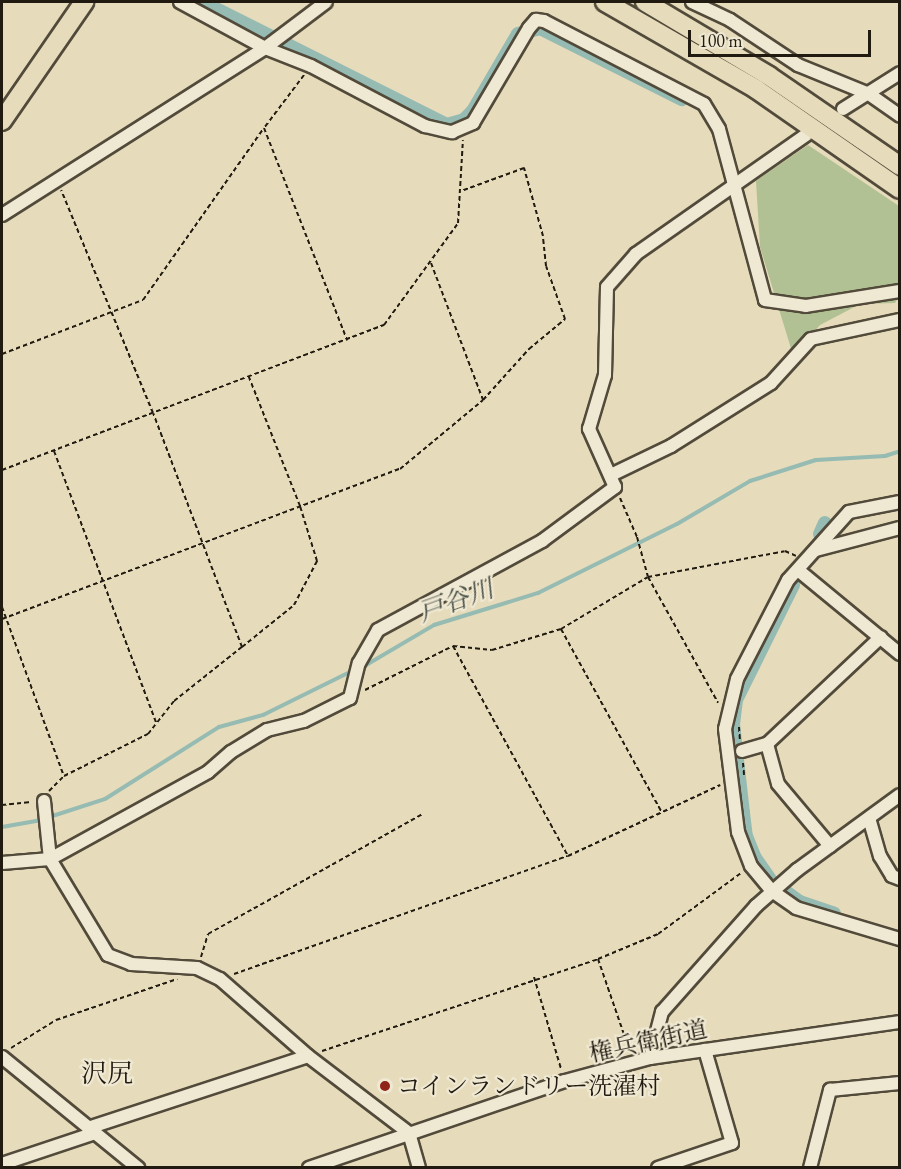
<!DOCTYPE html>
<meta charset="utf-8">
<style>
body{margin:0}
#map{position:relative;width:901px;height:1169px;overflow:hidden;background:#e6dbba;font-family:"EB Garamond","Noto Serif JP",serif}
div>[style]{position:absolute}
.green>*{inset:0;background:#b1c193}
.stream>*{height:4px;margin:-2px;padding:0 2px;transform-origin:2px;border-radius:2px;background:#96bbb2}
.canal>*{height:14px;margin:-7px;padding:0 7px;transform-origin:7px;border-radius:7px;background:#96bbb2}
.path>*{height:2px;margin-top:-1px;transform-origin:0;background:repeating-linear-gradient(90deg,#211a10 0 4.5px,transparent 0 7.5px)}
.roads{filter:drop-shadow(2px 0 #524a3a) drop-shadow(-2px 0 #524a3a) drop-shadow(0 2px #524a3a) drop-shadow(0 -2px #524a3a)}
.minor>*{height:12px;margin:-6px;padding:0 6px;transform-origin:6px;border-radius:6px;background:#efe8d2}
.highway>*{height:18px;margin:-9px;padding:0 9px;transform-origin:9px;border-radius:9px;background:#e6dbba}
.dots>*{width:16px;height:16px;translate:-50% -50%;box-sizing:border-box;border:3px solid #efe8d2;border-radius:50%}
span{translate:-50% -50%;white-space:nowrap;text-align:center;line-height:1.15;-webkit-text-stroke:4.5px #efe8d2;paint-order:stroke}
.street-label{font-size:24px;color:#211a10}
.poi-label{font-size:24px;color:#211a10}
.left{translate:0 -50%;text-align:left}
.water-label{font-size:26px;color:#4a5249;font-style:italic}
.neighbourhood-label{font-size:26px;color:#211a10}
.frame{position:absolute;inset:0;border:3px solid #211a10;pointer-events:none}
.scale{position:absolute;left:688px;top:30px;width:183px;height:27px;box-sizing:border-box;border:3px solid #211a10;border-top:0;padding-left:8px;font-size:18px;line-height:21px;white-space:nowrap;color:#211a10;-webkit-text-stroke:4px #efe8d2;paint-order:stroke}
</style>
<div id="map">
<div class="green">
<div style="clip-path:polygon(808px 145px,899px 206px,900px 295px,895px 303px,860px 304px,820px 325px,793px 355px,760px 247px,756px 181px)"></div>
</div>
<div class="stream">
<div style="left:361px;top:668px;width:85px;rotate:-30.5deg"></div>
<div style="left:434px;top:625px;width:109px;rotate:-17.1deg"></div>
<div style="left:538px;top:593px;width:155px;rotate:-26.4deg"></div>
<div style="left:677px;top:524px;width:85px;rotate:-30.5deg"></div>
<div style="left:750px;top:481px;width:69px;rotate:-17.7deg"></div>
<div style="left:816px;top:460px;width:69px;rotate:-3.3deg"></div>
<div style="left:885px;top:456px;width:16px;rotate:-18deg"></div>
<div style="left:2px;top:827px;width:36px;rotate:-10deg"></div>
<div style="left:37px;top:821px;width:71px;rotate:-17.9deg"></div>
<div style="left:105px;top:799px;width:135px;rotate:-32.3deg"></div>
<div style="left:219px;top:727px;width:46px;rotate:-15.3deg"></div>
<div style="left:263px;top:715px;width:102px;rotate:-26.3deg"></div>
</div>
<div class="canal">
<div style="left:202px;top:2px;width:274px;rotate:26.7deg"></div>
<div style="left:447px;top:125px;width:18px;rotate:-16deg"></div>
<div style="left:464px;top:120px;width:13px;rotate:-45deg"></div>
<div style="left:473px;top:111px;width:89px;rotate:-59.7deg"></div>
<div style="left:518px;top:34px;width:23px;rotate:-15deg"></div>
<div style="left:540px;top:28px;width:159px;rotate:26.6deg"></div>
<div style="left:820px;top:534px;width:12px;rotate:-66deg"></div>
<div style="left:793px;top:585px;width:128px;rotate:116.4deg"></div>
<div style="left:736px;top:700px;width:24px;rotate:97deg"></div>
<div style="left:733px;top:724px;width:90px;rotate:83.6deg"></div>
<div style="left:743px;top:813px;width:23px;rotate:83deg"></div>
<div style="left:746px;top:836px;width:24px;rotate:68deg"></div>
<div style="left:755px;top:858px;width:29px;rotate:55deg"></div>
<div style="left:772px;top:882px;width:34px;rotate:36deg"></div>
<div style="left:800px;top:902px;width:36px;rotate:19deg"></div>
</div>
<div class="path">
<div style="left:304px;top:75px;width:66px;rotate:127deg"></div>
<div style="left:264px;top:128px;width:228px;rotate:68.6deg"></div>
<div style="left:431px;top:263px;width:147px;rotate:69.2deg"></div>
<div style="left:2px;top:354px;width:151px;rotate:-21deg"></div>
<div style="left:143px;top:300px;width:210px;rotate:-54.9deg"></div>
<div style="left:54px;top:451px;width:290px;rotate:69.4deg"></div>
<div style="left:2px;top:470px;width:409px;rotate:-20.8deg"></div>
<div style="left:384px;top:325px;width:126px;rotate:-54deg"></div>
<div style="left:458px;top:223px;width:83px;rotate:-86.6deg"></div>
<div style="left:620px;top:498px;width:43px;rotate:66.4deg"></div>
<div style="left:637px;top:537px;width:41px;rotate:74.6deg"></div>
<div style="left:648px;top:577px;width:144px;rotate:60.9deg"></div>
<div style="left:2px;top:607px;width:180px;rotate:69.9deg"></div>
<div style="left:2px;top:619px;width:425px;rotate:-20.7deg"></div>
<div style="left:400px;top:469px;width:108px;rotate:-39.7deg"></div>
<div style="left:483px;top:400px;width:69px;rotate:-48deg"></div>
<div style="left:529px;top:349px;width:47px;rotate:-39.8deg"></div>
<div style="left:565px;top:319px;width:56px;rotate:-109.7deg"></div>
<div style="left:546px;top:266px;width:30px;rotate:-96deg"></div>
<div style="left:543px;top:236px;width:71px;rotate:-105.6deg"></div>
<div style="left:524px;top:168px;width:67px;rotate:159.9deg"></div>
<div style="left:561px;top:629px;width:208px;rotate:61.2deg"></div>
<div style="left:453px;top:646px;width:239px;rotate:61.3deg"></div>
<div style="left:242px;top:647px;width:67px;rotate:-38.9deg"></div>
<div style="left:294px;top:605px;width:50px;rotate:-62.4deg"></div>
<div style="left:317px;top:561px;width:58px;rotate:-107.2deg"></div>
<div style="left:300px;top:506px;width:139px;rotate:-111.6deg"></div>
<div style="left:365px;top:690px;width:98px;rotate:-26.6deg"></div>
<div style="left:453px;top:646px;width:39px;rotate:6deg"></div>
<div style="left:492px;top:650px;width:72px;rotate:-16.9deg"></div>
<div style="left:561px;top:629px;width:101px;rotate:-30.9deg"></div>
<div style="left:648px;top:577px;width:139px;rotate:-10.7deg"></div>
<div style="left:785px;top:551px;width:12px;rotate:24deg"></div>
<div style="left:739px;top:727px;width:13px;rotate:86deg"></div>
<div style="left:743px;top:763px;width:12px;rotate:85deg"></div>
<div style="left:49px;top:791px;width:21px;rotate:-45deg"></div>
<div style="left:64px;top:776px;width:94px;rotate:-26.6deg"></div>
<div style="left:148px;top:734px;width:42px;rotate:-51.8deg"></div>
<div style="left:174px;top:701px;width:87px;rotate:-38.5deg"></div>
<div style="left:242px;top:647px;width:250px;rotate:-110.8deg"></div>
<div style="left:153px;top:413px;width:241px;rotate:-112.4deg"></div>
<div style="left:2px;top:805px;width:29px;rotate:-6deg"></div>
<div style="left:201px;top:957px;width:24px;rotate:-73deg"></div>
<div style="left:208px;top:934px;width:246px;rotate:-29.2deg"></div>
<div style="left:598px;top:959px;width:98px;rotate:71deg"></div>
<div style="left:234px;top:974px;width:354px;rotate:-19.5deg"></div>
<div style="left:568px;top:856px;width:168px;rotate:-25deg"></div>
<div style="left:534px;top:977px;width:96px;rotate:73.6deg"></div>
<div style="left:11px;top:1048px;width:53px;rotate:-31.9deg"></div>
<div style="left:56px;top:1020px;width:128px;rotate:-18.7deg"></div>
<div style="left:322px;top:1051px;width:291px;rotate:-18.4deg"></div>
<div style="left:598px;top:959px;width:65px;rotate:-22.6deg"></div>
<div style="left:658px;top:934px;width:103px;rotate:-36.3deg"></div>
</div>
<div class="roads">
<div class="minor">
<div style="left:180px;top:2px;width:97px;rotate:28.4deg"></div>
<div style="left:265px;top:48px;width:49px;rotate:21.4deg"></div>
<div style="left:311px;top:66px;width:129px;rotate:27.8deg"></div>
<div style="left:425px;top:126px;width:28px;rotate:13deg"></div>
<div style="left:452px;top:132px;width:23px;rotate:-23deg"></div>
<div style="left:473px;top:123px;width:110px;rotate:-59.5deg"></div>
<div style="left:529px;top:28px;width:11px;rotate:-49deg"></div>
<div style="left:536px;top:20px;width:8px;rotate:7deg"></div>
<div style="left:544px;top:21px;width:180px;rotate:27.4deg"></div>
<div style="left:704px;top:104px;width:29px;rotate:59deg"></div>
<div style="left:719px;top:129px;width:177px;rotate:74.9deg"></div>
<div style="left:765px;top:300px;width:41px;rotate:8.3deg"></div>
<div style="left:806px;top:306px;width:95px;rotate:-9.1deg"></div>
<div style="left:692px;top:2px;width:42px;rotate:25.3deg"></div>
<div style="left:730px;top:20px;width:82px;rotate:33.5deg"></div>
<div style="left:798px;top:65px;width:77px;rotate:22.2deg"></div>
<div style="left:869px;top:94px;width:38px;rotate:35deg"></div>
<div style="left:843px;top:109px;width:67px;rotate:-32.3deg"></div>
<div style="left:2px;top:215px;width:312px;rotate:-32.4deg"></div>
<div style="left:265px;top:48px;width:76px;rotate:-37deg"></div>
<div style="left:611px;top:475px;width:67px;rotate:-25.8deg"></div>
<div style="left:671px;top:446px;width:118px;rotate:-32.2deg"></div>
<div style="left:771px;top:383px;width:59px;rotate:-47.7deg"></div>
<div style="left:811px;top:339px;width:91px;rotate:-12.1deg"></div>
<div style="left:900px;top:502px;width:52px;rotate:168.9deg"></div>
<div style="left:849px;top:512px;width:91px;rotate:131.9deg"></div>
<div style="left:788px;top:580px;width:111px;rotate:117.3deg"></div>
<div style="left:737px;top:679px;width:51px;rotate:103.5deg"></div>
<div style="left:725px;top:729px;width:104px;rotate:82.8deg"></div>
<div style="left:738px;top:832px;width:36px;rotate:69deg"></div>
<div style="left:751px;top:866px;width:33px;rotate:50deg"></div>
<div style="left:772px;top:891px;width:29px;rotate:35deg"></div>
<div style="left:796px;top:908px;width:109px;rotate:16.6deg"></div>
<div style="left:816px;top:550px;width:87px;rotate:-14.7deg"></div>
<div style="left:798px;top:570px;width:132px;rotate:39.5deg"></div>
<div style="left:767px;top:744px;width:41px;rotate:74.6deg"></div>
<div style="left:778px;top:784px;width:81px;rotate:50deg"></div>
<div style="left:742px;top:751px;width:26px;rotate:-16deg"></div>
<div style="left:767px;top:744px;width:156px;rotate:-43.2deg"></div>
<div style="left:44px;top:801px;width:58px;rotate:84.1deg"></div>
<div style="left:50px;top:859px;width:112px;rotate:58.9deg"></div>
<div style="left:108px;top:955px;width:25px;rotate:21deg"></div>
<div style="left:131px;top:964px;width:66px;rotate:3.5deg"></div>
<div style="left:197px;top:968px;width:25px;rotate:26deg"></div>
<div style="left:220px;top:979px;width:117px;rotate:41.2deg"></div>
<div style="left:308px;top:1056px;width:127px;rotate:37.3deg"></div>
<div style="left:409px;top:1133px;width:36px;rotate:74deg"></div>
<div style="left:869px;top:818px;width:40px;rotate:74deg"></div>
<div style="left:880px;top:856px;width:23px;rotate:59deg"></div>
<div style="left:892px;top:876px;width:9px;rotate:21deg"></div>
<div style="left:2px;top:863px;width:48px;rotate:-4.8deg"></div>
<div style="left:50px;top:859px;width:180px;rotate:-28.8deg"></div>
<div style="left:208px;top:772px;width:30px;rotate:-41deg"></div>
<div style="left:231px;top:752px;width:42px;rotate:-31.4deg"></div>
<div style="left:267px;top:730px;width:38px;rotate:-14deg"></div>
<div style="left:304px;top:721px;width:51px;rotate:-26.6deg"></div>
<div style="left:350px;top:698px;width:36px;rotate:-76deg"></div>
<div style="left:359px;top:663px;width:38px;rotate:-60deg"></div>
<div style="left:378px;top:630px;width:187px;rotate:-28.5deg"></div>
<div style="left:542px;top:541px;width:91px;rotate:-36.5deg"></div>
<div style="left:615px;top:487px;width:64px;rotate:-114.1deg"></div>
<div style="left:589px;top:429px;width:56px;rotate:-73.5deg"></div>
<div style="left:605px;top:375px;width:88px;rotate:-88.7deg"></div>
<div style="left:607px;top:287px;width:44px;rotate:-48.7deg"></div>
<div style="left:636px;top:254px;width:208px;rotate:-35deg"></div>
<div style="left:2px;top:1057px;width:176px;rotate:39.2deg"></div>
<div style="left:650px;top:1058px;width:48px;rotate:-75.4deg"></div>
<div style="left:662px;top:1012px;width:142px;rotate:-48.4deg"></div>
<div style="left:756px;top:906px;width:55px;rotate:-41.3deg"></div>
<div style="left:797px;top:870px;width:127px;rotate:-36.1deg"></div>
<div style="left:88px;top:1128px;width:231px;rotate:-18.1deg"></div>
<div style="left:2px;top:1164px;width:98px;rotate:-18.4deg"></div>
<div style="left:309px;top:1168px;width:270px;rotate:-18.8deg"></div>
<div style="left:565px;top:1081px;width:88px;rotate:-15.1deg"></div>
<div style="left:650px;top:1058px;width:253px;rotate:-8.2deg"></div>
<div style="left:658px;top:1168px;width:78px;rotate:-18.7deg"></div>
<div style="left:732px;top:1143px;width:97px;rotate:-106.2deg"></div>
<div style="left:810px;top:1168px;width:81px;rotate:-75.6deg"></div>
<div style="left:830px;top:1090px;width:70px;rotate:-5.7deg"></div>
</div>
<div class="highway">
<div style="left:605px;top:2px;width:174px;rotate:29.9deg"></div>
<div style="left:756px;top:89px;width:175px;rotate:34.8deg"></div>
<div style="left:645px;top:2px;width:144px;rotate:30.8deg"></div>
<div style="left:769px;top:76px;width:159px;rotate:34.5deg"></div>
<div style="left:2px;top:121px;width:145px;rotate:-55.4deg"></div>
</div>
</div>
<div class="dots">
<div style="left:385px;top:1086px;background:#8f2418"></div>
</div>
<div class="street-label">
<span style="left:648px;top:1041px;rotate:-12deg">権兵衛街道</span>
</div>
<div class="poi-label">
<span class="left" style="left:397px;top:1086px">コインランドリー洗濯村</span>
</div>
<div class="water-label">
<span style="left:456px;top:601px;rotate:-20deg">戸谷川</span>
</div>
<div class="neighbourhood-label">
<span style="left:107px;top:1074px">沢尻</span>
</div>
<div class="frame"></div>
<div class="scale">100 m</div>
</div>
